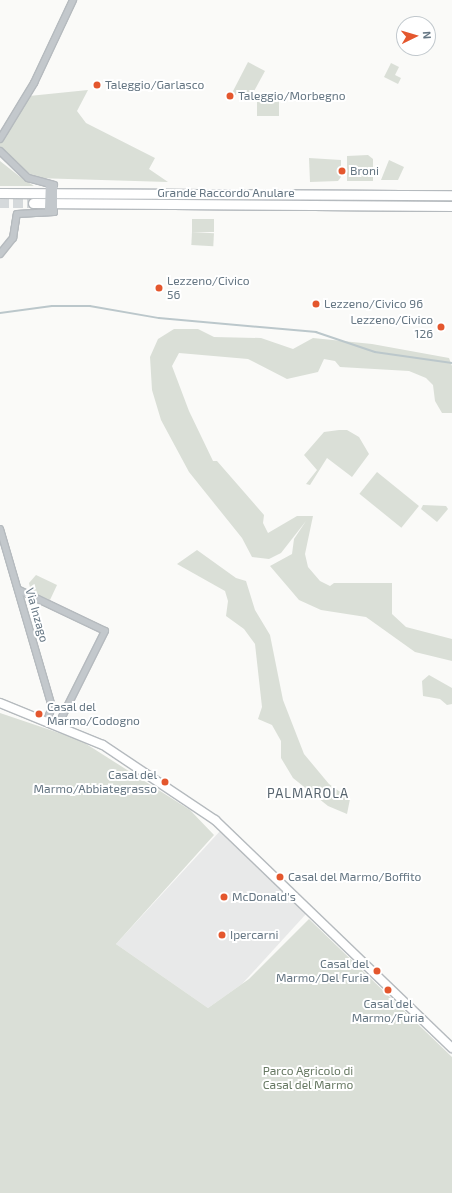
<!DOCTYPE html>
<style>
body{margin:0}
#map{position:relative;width:452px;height:1193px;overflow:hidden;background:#fafaf8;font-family:"Exo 2",sans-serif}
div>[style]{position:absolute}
.built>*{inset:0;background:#e8e9e9}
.green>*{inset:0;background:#dadfd7;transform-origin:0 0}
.stream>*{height:1.5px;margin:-0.75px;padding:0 0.75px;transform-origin:0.75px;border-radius:0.75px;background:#bbc7cb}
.highway-tunnel>*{height:9px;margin-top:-4.5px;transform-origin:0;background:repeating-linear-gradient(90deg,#d5d9db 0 9px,transparent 0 13.5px)}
.roads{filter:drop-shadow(1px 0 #b5babe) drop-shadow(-1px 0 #b5babe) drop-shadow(0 1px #b5babe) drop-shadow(0 -1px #b5babe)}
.minor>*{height:6px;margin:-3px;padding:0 3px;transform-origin:3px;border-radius:3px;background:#c3c8cc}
.major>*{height:8px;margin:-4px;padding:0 4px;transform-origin:4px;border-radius:4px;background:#fff}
.highway>*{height:9px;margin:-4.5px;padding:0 4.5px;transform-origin:4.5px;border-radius:4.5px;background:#fff}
.minor-bridge>*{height:6px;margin:-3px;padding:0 3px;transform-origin:3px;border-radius:3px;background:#c3c8cc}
.dots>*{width:11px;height:11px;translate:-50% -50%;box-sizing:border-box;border:2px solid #fff;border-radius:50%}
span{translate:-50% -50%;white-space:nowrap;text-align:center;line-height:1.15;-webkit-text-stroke:4px #fff;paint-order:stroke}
.poi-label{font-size:12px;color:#657683}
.left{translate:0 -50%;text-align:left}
.right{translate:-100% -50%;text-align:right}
.street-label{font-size:12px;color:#657683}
.park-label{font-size:12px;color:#687a64}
.neighbourhood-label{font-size:13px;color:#57646e;letter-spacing:1px}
.north{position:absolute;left:396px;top:16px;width:40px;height:40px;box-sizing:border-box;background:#fff;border:1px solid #c1c8cd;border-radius:50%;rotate:85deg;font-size:11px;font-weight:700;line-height:16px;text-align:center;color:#657683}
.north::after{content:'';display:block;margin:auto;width:14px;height:18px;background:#e4572e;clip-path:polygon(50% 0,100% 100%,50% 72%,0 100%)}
</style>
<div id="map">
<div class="built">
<div style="clip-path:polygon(221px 830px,306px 914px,242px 984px,208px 1008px,116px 944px)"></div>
</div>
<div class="green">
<div style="clip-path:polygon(248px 62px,265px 71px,252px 95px,231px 95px)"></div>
<div style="clip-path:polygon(391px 63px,399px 67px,395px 75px,401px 78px,398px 84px,384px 77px)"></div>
<div style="clip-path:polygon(88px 90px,77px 111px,86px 123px,155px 158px,149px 169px,168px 182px,35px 178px,0 149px,0 143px,29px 96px)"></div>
<div style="left:257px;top:101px;width:22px;height:15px"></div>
<div style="clip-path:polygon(368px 155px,373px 159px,373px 181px,347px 181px,347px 156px)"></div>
<div style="clip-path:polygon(309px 158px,341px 160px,341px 177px,338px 181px,310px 182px)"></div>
<div style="clip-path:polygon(389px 160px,404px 167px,398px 180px,381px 180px)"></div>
<div style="clip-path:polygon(0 161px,19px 176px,34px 186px,0 186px)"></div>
<div style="left:192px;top:219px;width:22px;height:13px"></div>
<div style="left:192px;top:232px;width:22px;height:13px;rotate:3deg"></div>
<div style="clip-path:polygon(174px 329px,198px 329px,214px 337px,261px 338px,293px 349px,313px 338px,372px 344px,449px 358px,452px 366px,452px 413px,442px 413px,435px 401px,433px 385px,426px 378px,409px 371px,340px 367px,335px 361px,324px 359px,318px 372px,287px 379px,248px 359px,179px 353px,172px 366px,189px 411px,213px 461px,217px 461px,264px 515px,263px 523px,268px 533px,297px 516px,313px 516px,305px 554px,308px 567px,320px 581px,330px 586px,334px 583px,392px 583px,392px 614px,406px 627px,452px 639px,452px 661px,415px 652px,366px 617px,321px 610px,299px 600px,270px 566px,292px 554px,294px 539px,306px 521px,281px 553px,269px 559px,252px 557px,242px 538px,189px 472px,161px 420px,152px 390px,150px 357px,158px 339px)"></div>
<div style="clip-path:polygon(339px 430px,347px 430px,359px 437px,369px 454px,352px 477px,327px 458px,310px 485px,306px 484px,317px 470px,304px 455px,324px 432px)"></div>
<div style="left:377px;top:472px;width:54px;height:28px;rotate:39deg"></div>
<div style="clip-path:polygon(423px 505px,446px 506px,448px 509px,437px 522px,421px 509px)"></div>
<div style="clip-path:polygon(197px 550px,236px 578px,246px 581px,255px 610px,270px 635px,283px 700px,304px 754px,329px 784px,350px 799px,347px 814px,328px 806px,293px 778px,281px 758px,281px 741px,272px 725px,258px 719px,262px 707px,255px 644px,244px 629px,226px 616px,228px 601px,225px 591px,177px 564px)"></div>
<div style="clip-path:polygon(36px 575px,57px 585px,50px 600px,31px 592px,29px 583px)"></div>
<div style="clip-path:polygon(429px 675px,452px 688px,452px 704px,447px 705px,440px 699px,423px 696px,422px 681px)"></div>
<div style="clip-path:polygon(0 713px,80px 740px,190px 810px,214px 835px,116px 944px,208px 1008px,249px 979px,309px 919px,452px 1057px,452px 1193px,0 1193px)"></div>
</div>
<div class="stream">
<div style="left:0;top:313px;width:52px;rotate:-7.7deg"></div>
<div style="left:52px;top:306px;width:38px"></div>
<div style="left:90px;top:306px;width:70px;rotate:9.9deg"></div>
<div style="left:159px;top:318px;width:158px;rotate:5.1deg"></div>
<div style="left:316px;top:332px;width:62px;rotate:18.7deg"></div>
<div style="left:375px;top:352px;width:78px;rotate:8.1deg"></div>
</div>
<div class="highway-tunnel">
<div style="left:0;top:203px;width:33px"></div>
</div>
<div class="roads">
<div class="minor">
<div style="left:0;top:139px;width:66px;rotate:-58.7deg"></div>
<div style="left:34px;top:83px;width:92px;rotate:-64.8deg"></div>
<div style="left:0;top:151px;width:39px;rotate:44deg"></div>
<div style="left:28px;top:178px;width:27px;rotate:15deg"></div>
<div style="left:0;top:254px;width:21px;rotate:-51deg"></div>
<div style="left:13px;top:238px;width:24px;rotate:-81deg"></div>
<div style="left:17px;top:214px;width:37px;rotate:-3deg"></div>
<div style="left:54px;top:212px;width:3px;rotate:-90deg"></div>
<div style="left:0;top:529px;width:185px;rotate:73.7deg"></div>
<div style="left:52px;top:707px;width:15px;rotate:110deg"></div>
<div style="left:19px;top:590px;width:95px;rotate:25.5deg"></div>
<div style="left:105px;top:631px;width:105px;rotate:116.6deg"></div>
</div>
<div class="major">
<div style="left:0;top:703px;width:111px;rotate:22.2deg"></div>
<div style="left:103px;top:745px;width:135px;rotate:33.8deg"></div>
<div style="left:215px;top:820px;width:329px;rotate:43.9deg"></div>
</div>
<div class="highway">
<div style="left:0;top:193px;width:452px;rotate:0.3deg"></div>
<div style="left:33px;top:203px;width:419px;rotate:0.4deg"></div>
</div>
</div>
<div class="minor-bridge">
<div style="left:48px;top:209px;width:23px;rotate:-88deg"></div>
<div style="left:54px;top:209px;width:24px;rotate:-90deg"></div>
</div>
<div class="dots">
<div style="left:97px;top:85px;background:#e4572e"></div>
<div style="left:230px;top:96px;background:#e4572e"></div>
<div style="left:342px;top:171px;background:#e4572e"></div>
<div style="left:159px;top:288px;background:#e4572e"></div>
<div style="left:316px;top:304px;background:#e4572e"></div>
<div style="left:441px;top:327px;background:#e4572e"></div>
<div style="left:39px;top:714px;background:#e4572e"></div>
<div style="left:165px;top:782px;background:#e4572e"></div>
<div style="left:280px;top:877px;background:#e4572e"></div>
<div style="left:224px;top:897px;background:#e4572e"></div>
<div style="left:222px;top:935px;background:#e4572e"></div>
<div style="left:377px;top:971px;background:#e4572e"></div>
<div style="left:388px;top:990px;background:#e4572e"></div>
</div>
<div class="poi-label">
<span class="left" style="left:105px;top:85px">Taleggio/Garlasco</span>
<span class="left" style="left:238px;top:96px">Taleggio/Morbegno</span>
<span class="left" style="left:350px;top:171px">Broni</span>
<span class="left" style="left:167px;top:288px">Lezzeno/Civico<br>56</span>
<span class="left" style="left:324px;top:304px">Lezzeno/Civico 96</span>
<span class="right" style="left:433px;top:327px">Lezzeno/Civico<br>126</span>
<span class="left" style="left:47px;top:714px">Casal del<br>Marmo/Codogno</span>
<span class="right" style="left:157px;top:782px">Casal del<br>Marmo/Abbiategrasso</span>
<span class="left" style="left:288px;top:877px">Casal del Marmo/Boffito</span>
<span class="left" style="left:232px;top:897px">McDonald's</span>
<span class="left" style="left:230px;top:935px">Ipercarni</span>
<span class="right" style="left:369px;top:971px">Casal del<br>Marmo/Del Furia</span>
<span style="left:388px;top:1011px">Casal del<br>Marmo/Furia</span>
</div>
<div class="street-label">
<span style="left:226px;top:193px">Grande Raccordo Anulare</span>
<span style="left:37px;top:615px;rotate:74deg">Via Inzago</span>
</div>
<div class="park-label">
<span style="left:308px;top:1078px">Parco Agricolo di<br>Casal del Marmo</span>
</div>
<div class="neighbourhood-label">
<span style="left:308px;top:793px">PALMAROLA</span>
</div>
<div class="north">N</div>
</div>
